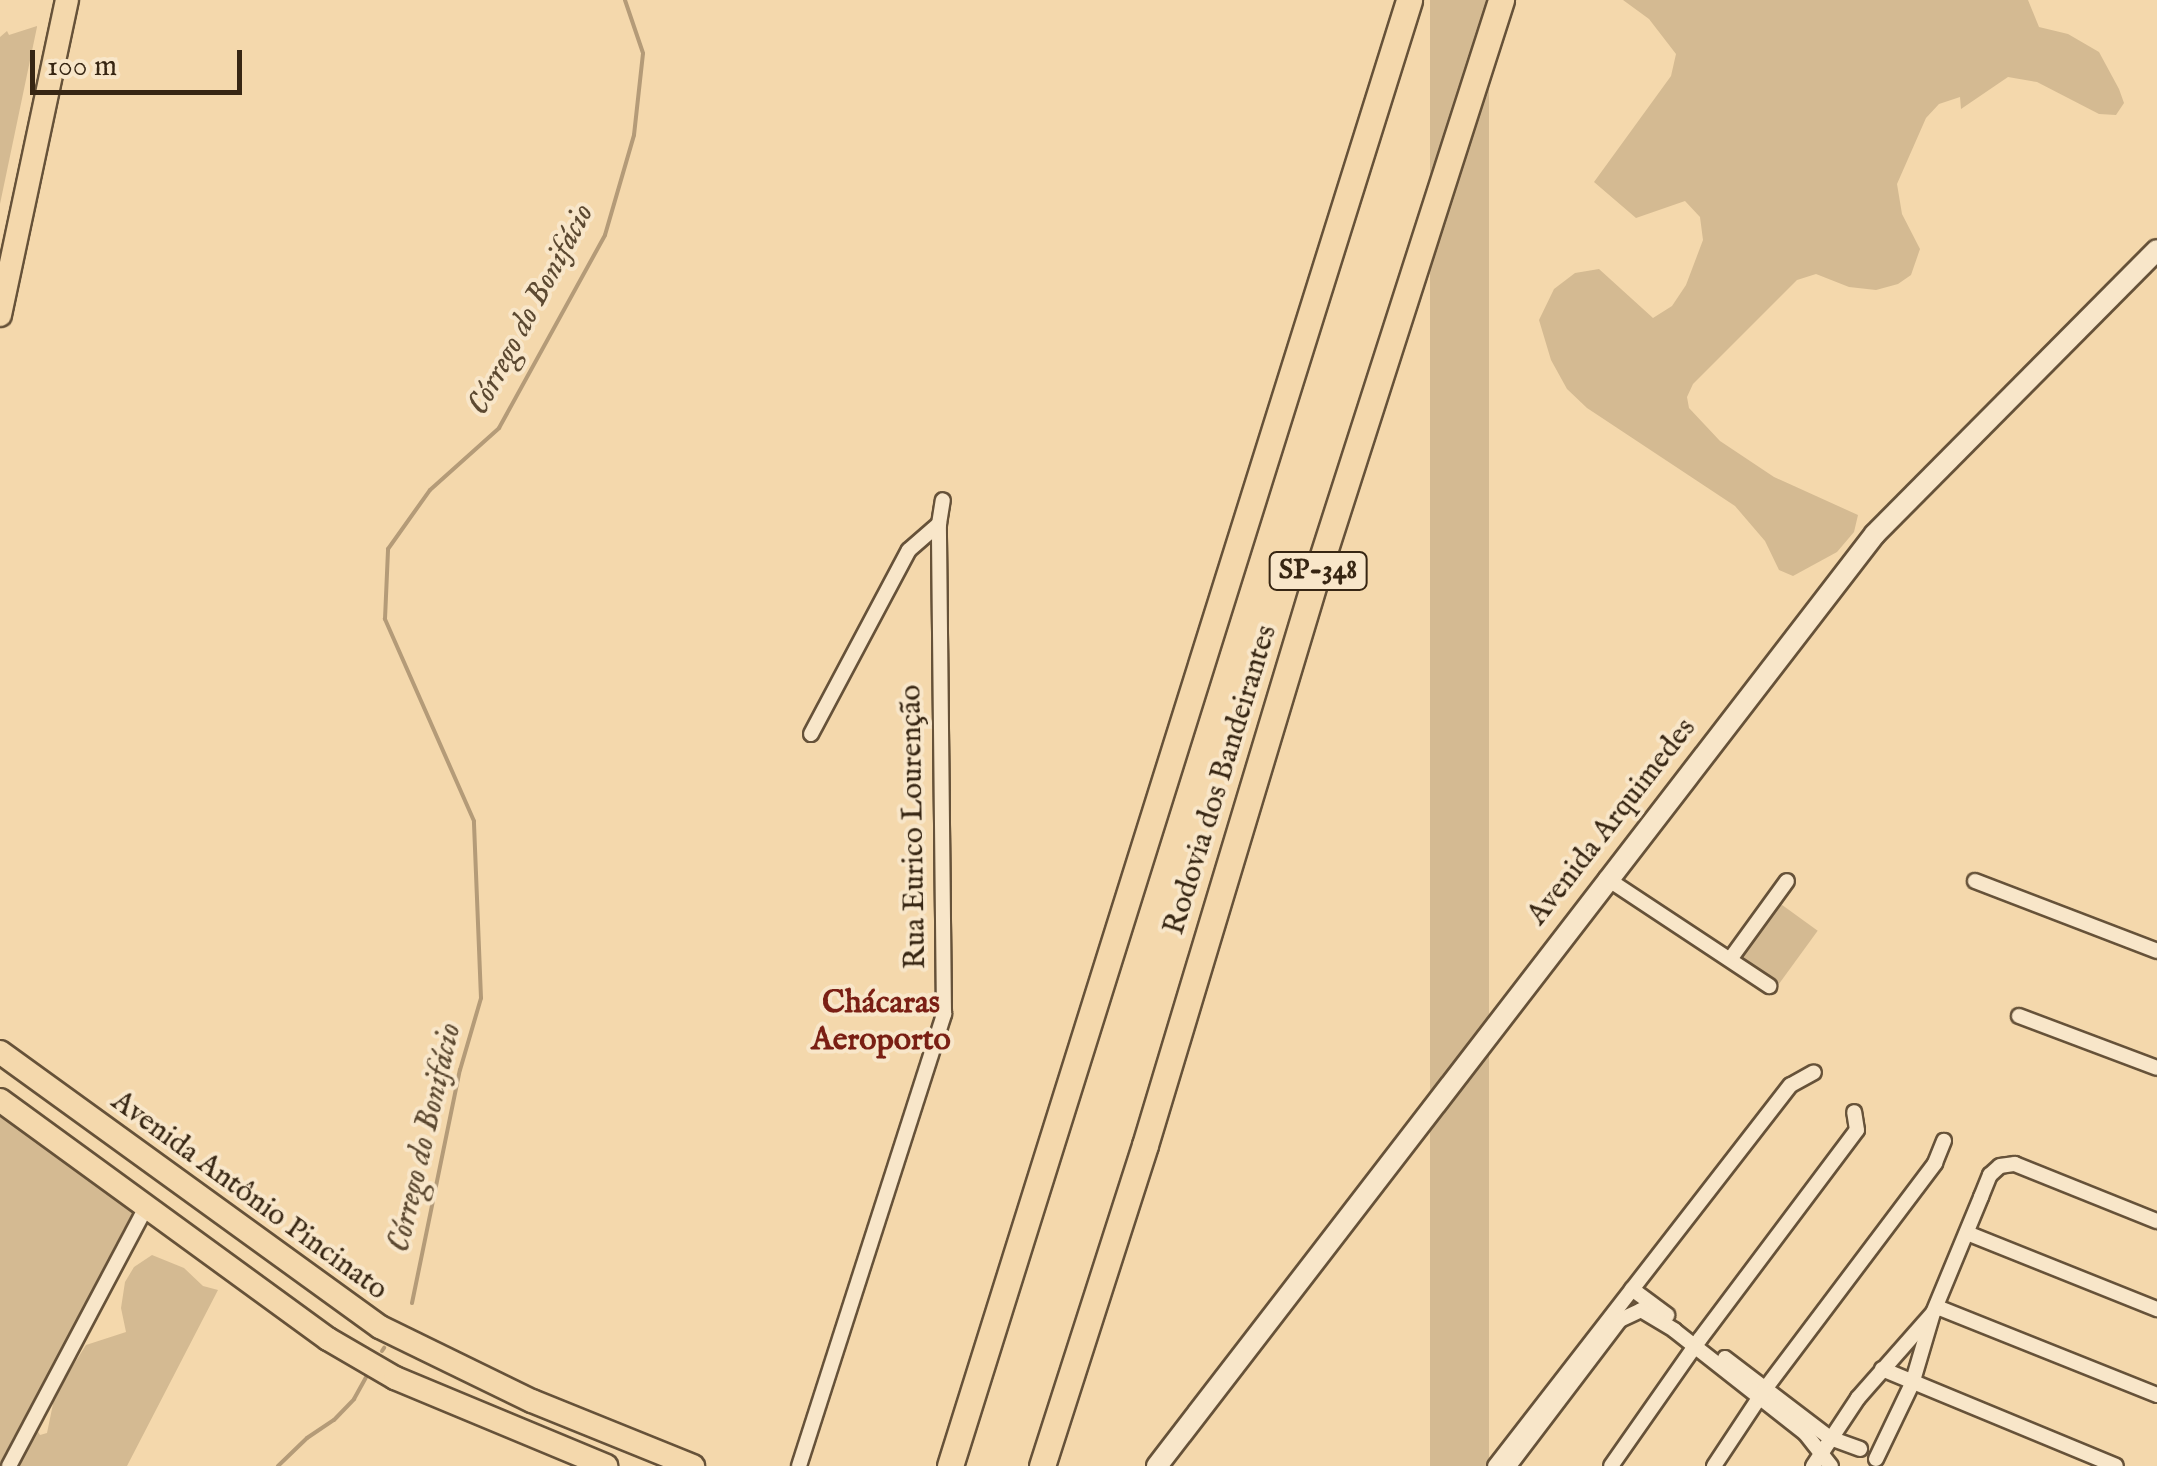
<!DOCTYPE html>
<meta charset="utf-8">
<style>
body{margin:0}
#map{position:relative;width:2157px;height:1466px;overflow:hidden;background:#f4d8ac;font-family:"IM FELL English",serif}
div>[style]{position:absolute}
.green>*{inset:0;background:#d4ba92;transform-origin:0 0}
.stream>*{height:4px;margin:-2px;padding:0 2px;transform-origin:2px;border-radius:2px;background:#b49b78}
.roads{filter:drop-shadow(2px 0 #665239) drop-shadow(-2px 0 #665239) drop-shadow(0 2px #665239) drop-shadow(0 -2px #665239)}
.street>*{height:14px;margin:-7px;padding:0 7px;transform-origin:7px;border-radius:7px;background:#f8e6c9}
.secondary>*{height:20px;margin:-10px;padding:0 10px;transform-origin:10px;border-radius:10px;background:#f8e6c9}
.primary>*{height:22px;margin:-11px;padding:0 11px;transform-origin:11px;border-radius:11px;background:#f4d8ac}
.highway>*{height:25px;margin:-12.5px;padding:0 12.5px;transform-origin:12.5px;border-radius:12.5px;background:#f4d8ac}
span{translate:-50% -50%;white-space:nowrap;text-align:center;line-height:1.15;-webkit-text-stroke:8px #f8e6c9;paint-order:stroke}
.shield-label span{padding:2px 8px;background:#f8e6c9;border:2px solid;border-radius:8px;-webkit-text-stroke-width:0}
.shield-label{font-size:28px;color:#372613;font-weight:700}
.street-label{font-size:30px;color:#372613}
.water-label{font-size:32px;color:#5c4931;font-style:italic}
.neighbourhood-label{font-size:32px;color:#7a1f14;font-weight:700}
.scale{position:absolute;left:30px;top:50px;width:212px;height:45px;box-sizing:border-box;border:5px solid #372613;border-top:0;padding-left:12px;font-size:30px;line-height:35px;white-space:nowrap;color:#372613;-webkit-text-stroke:8px #f8e6c9;paint-order:stroke}
</style>
<div id="map">
<div class="green">
<div style="left:1430px;top:0;width:59px;height:1537px"></div>
<div style="clip-path:polygon(1623px 0,2028px 0,2039px 27px,2068px 34px,2099px 52px,2119px 89px,2124px 103px,2116px 115px,2099px 114px,2037px 82px,2008px 77px,1961px 109px,1960px 97px,1939px 104px,1926px 118px,1897px 184px,1902px 214px,1920px 249px,1911px 275px,1898px 284px,1876px 290px,1849px 287px,1816px 274px,1797px 280px,1693px 384px,1687px 397px,1689px 408px,1720px 441px,1774px 477px,1858px 515px,1854px 532px,1837px 552px,1793px 576px,1779px 570px,1765px 541px,1735px 506px,1587px 408px,1567px 389px,1551px 360px,1539px 320px,1554px 289px,1575px 273px,1599px 269px,1653px 318px,1672px 306px,1686px 285px,1703px 240px,1700px 217px,1685px 201px,1636px 218px,1594px 182px,1671px 76px,1676px 54px,1649px 19px)"></div>
<div style="clip-path:polygon(37px 26px,37px 27px,0 204px,0 37px,7px 31px,9px 35px)"></div>
<div style="left:1774px;top:899px;width:54px;height:73px;rotate:36deg"></div>
<div style="clip-path:polygon(0 1104px,130px 1200px,136px 1215px,34px 1425px,40px 1435px,47px 1433px,55px 1394px,86px 1345px,126px 1332px,121px 1308px,125px 1282px,134px 1267px,152px 1255px,184px 1268px,203px 1286px,218px 1290px,127px 1466px,0 1466px)"></div>
</div>
<div class="stream">
<div style="left:412px;top:1303px;width:238px;rotate:-78.4deg"></div>
<div style="left:460px;top:1070px;width:75px;rotate:-73.7deg"></div>
<div style="left:481px;top:998px;width:177px;rotate:-92.3deg"></div>
<div style="left:474px;top:821px;width:221px;rotate:-113.8deg"></div>
<div style="left:385px;top:619px;width:70px;rotate:-87.5deg"></div>
<div style="left:388px;top:549px;width:72px;rotate:-54.6deg"></div>
<div style="left:430px;top:490px;width:93px;rotate:-41.9deg"></div>
<div style="left:499px;top:428px;width:220px;rotate:-61.2deg"></div>
<div style="left:605px;top:235px;width:104px;rotate:-73.8deg"></div>
<div style="left:634px;top:135px;width:82px;rotate:-83.7deg"></div>
<div style="left:643px;top:53px;width:56px;rotate:-108.8deg"></div>
<div style="left:382px;top:1351px;width:4px;rotate:-56deg"></div>
<div style="left:278px;top:1466px;width:40px;rotate:-44deg"></div>
<div style="left:307px;top:1438px;width:32px;rotate:-34deg"></div>
<div style="left:334px;top:1420px;width:29px;rotate:-46deg"></div>
<div style="left:354px;top:1399px;width:26px;rotate:-61deg"></div>
</div>
<div class="roads">
<div class="street">
<div style="left:811px;top:734px;width:208px;rotate:-62deg"></div>
<div style="left:909px;top:550px;width:40px;rotate:-41deg"></div>
<div style="left:1606px;top:878px;width:196px;rotate:33.5deg"></div>
<div style="left:1975px;top:881px;width:195px;rotate:21deg"></div>
<div style="left:1731px;top:958px;width:95px;rotate:-54deg"></div>
<div style="left:2019px;top:1016px;width:147px;rotate:20.6deg"></div>
<div style="left:1967px;top:1233px;width:205px;rotate:21.8deg"></div>
<div style="left:1632px;top:1289px;width:44px;rotate:36.6deg"></div>
<div style="left:1937px;top:1307px;width:237px;rotate:21.8deg"></div>
<div style="left:1725px;top:1358px;width:132px;rotate:37.3deg"></div>
<div style="left:1830px;top:1438px;width:32px;rotate:20deg"></div>
<div style="left:1882px;top:1369px;width:253px;rotate:22.5deg"></div>
<div style="left:1876px;top:1459px;width:83px;rotate:-64.4deg"></div>
<div style="left:1912px;top:1384px;width:74px;rotate:-73.5deg"></div>
<div style="left:1933px;top:1313px;width:126px;rotate:-67.5deg"></div>
<div style="left:1981px;top:1197px;width:24px;rotate:-68deg"></div>
<div style="left:1990px;top:1175px;width:13px;rotate:-42deg"></div>
<div style="left:2000px;top:1166px;width:15px;rotate:-8deg"></div>
<div style="left:2015px;top:1164px;width:153px;rotate:21.9deg"></div>
<div style="left:9px;top:1466px;width:295px;rotate:-62.1deg"></div>
<div style="left:799px;top:1466px;width:475px;rotate:-72.2deg"></div>
<div style="left:944px;top:1014px;width:490px;rotate:-90.6deg"></div>
<div style="left:939px;top:524px;width:24px;rotate:-81deg"></div>
<div style="left:1495px;top:1466px;width:482px;rotate:-52.2deg"></div>
<div style="left:1791px;top:1085px;width:26px;rotate:-29deg"></div>
<div style="left:1509px;top:1466px;width:183px;rotate:-52.8deg"></div>
<div style="left:1620px;top:1320px;width:23px;rotate:-25deg"></div>
<div style="left:1641px;top:1310px;width:39px;rotate:31deg"></div>
<div style="left:1674px;top:1330px;width:167px;rotate:38.2deg"></div>
<div style="left:1805px;top:1433px;width:42px;rotate:51.8deg"></div>
<div style="left:1611px;top:1466px;width:155px;rotate:-55deg"></div>
<div style="left:1700px;top:1339px;width:261px;rotate:-53.1deg"></div>
<div style="left:1857px;top:1130px;width:18px;rotate:-99deg"></div>
<div style="left:1714px;top:1466px;width:92px;rotate:-56.5deg"></div>
<div style="left:1765px;top:1389px;width:283px;rotate:-53deg"></div>
<div style="left:1935px;top:1163px;width:24px;rotate:-68deg"></div>
<div style="left:1813px;top:1466px;width:82px;rotate:-56.5deg"></div>
<div style="left:1858px;top:1398px;width:113px;rotate:-48.6deg"></div>
</div>
<div class="secondary">
<div style="left:1157px;top:1466px;width:1176px;rotate:-52.39deg"></div>
<div style="left:1875px;top:534px;width:400px;rotate:-45.2deg"></div>
</div>
<div class="primary">
<div style="left:0;top:315px;width:322px;rotate:-78deg"></div>
<div style="left:0;top:1052px;width:469px;rotate:35.9deg"></div>
<div style="left:380px;top:1327px;width:169px;rotate:26deg"></div>
<div style="left:532px;top:1401px;width:174px;rotate:22deg"></div>
<div style="left:0;top:1100px;width:406px;rotate:36.1deg"></div>
<div style="left:328px;top:1339px;width:78px;rotate:30.2deg"></div>
<div style="left:395px;top:1378px;width:229px;rotate:22.6deg"></div>
</div>
<div class="highway">
<div style="left:950px;top:1466px;width:1536px;rotate:-72.61deg"></div>
<div style="left:1042px;top:1466px;width:337px;rotate:-72.2deg"></div>
<div style="left:1145px;top:1145px;width:593px;rotate:-73.25deg"></div>
<div style="left:1316px;top:577px;width:606px;rotate:-72.22deg"></div>
</div>
</div>
<div class="shield-label">
<span style="left:1318px;top:571px">SP-348</span>
</div>
<div class="street-label">
<span style="left:1221px;top:780px;rotate:-73deg">Rodovia dos Bandeirantes</span>
<span style="left:1612px;top:822px;rotate:-52deg">Avenida Arquimedes</span>
<span style="left:914px;top:827px;rotate:-91deg">Rua Eurico Lourenção</span>
<span style="left:249px;top:1196px;rotate:36deg">Avenida Antônio Pincinato</span>
</div>
<div class="water-label">
<span style="left:532px;top:310px;rotate:-62deg">Córrego do Bonifácio</span>
<span style="left:426px;top:1138px;rotate:-77deg">Córrego do Bonifácio</span>
</div>
<div class="neighbourhood-label">
<span style="left:881px;top:1023px">Chácaras<br>Aeroporto</span>
</div>
<div class="scale">100 m</div>
</div>
